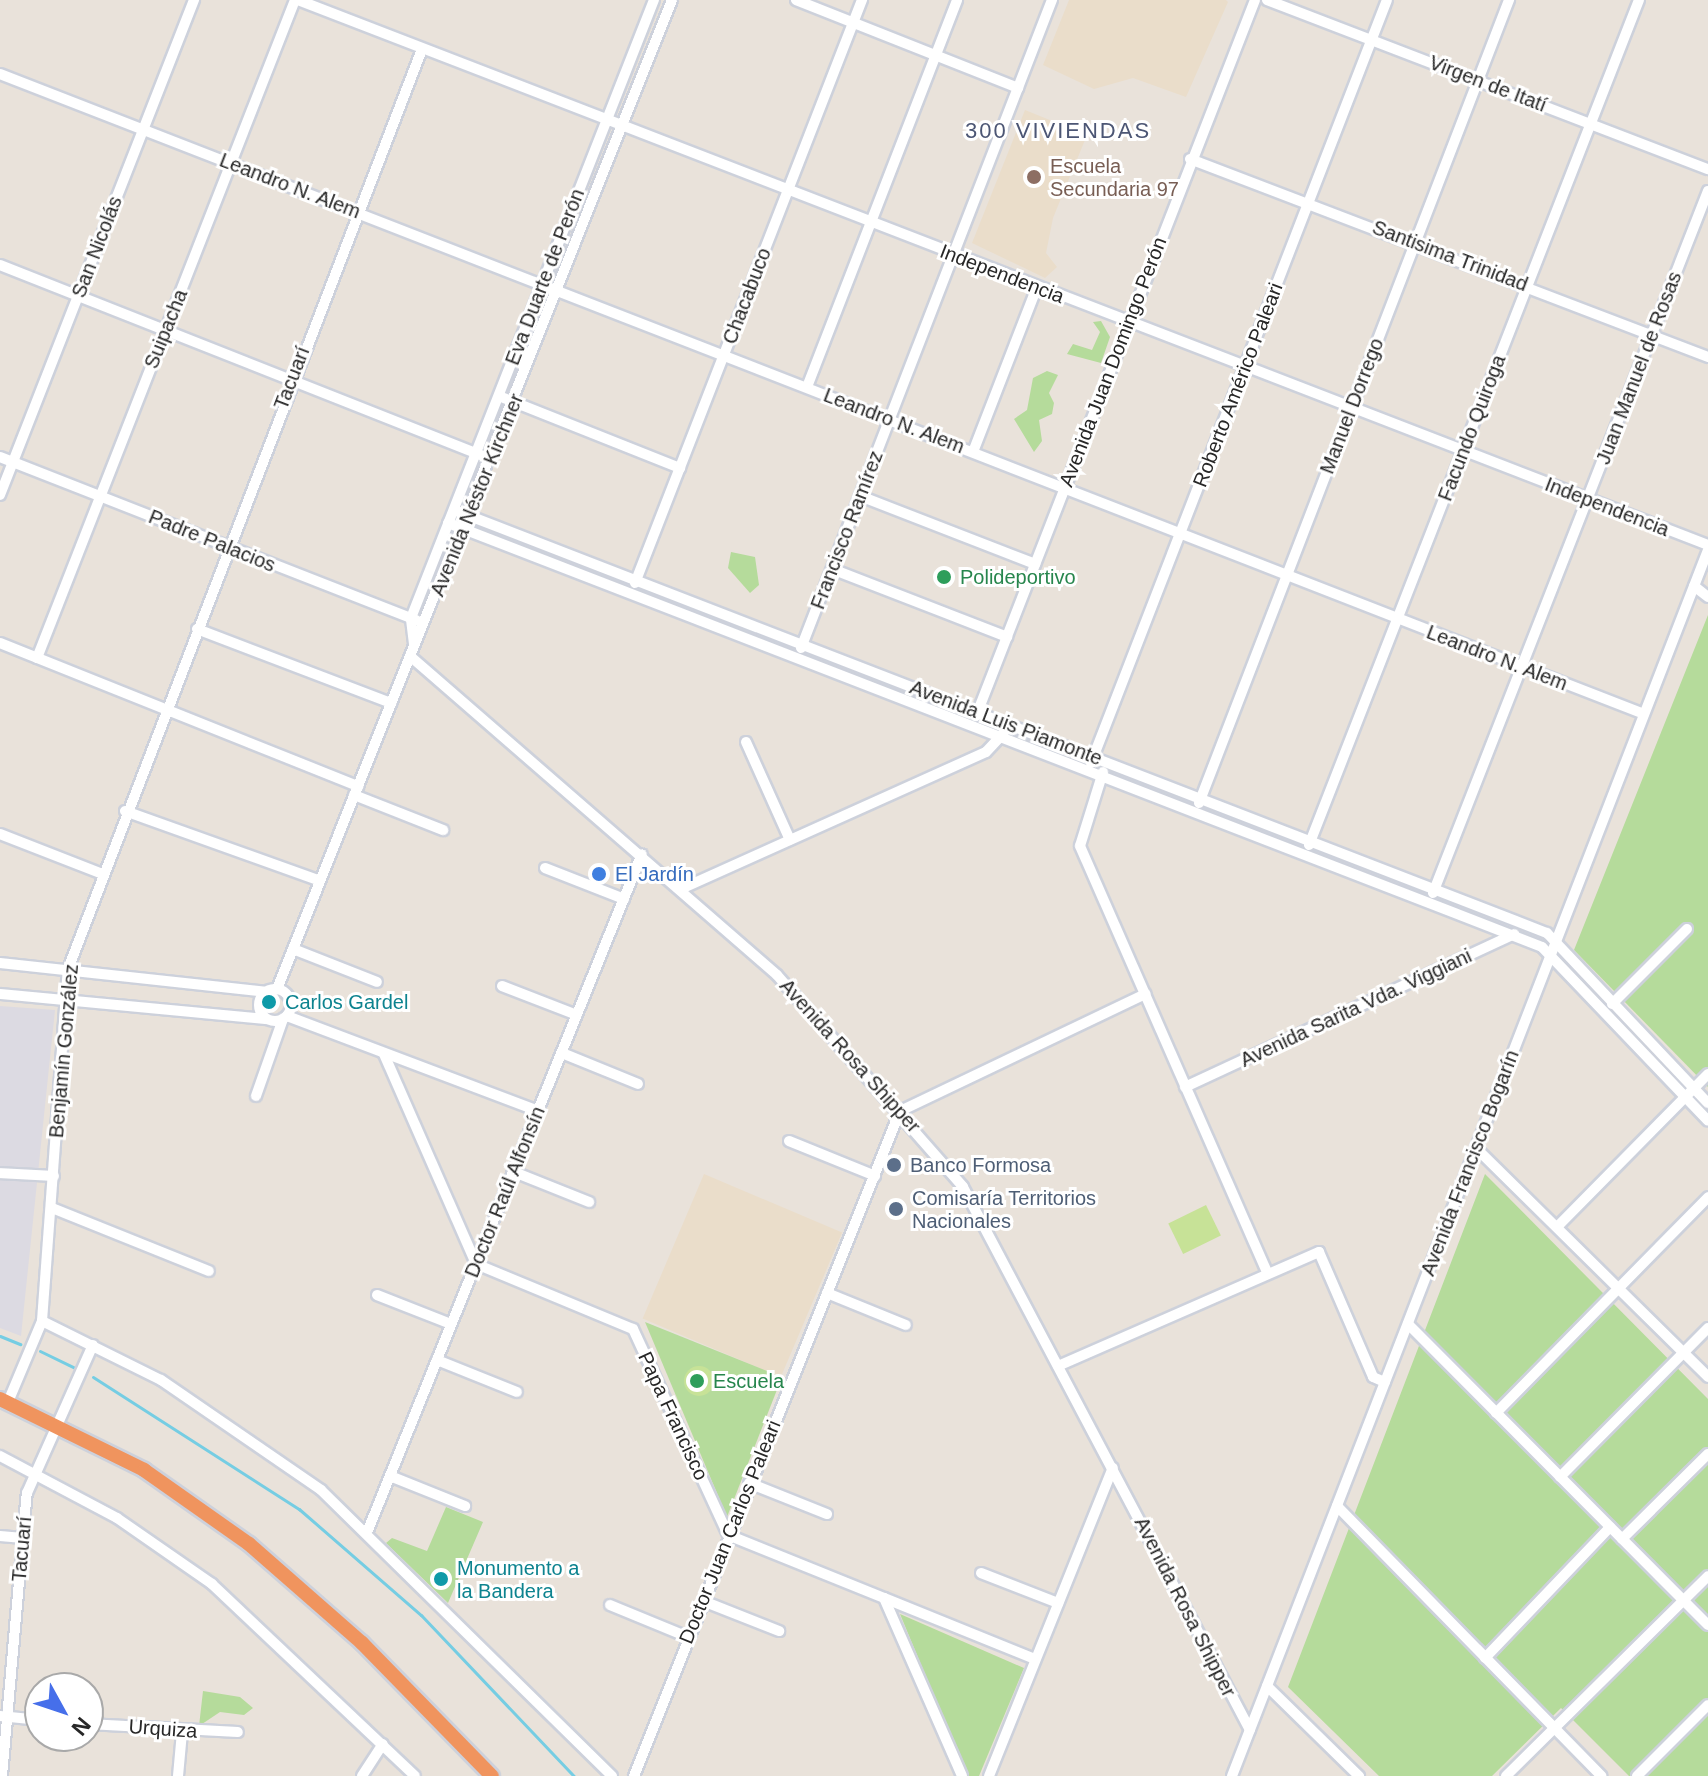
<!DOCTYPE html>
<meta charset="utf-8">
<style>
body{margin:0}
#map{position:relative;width:1708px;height:1776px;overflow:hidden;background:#e9e2da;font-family:Arial,sans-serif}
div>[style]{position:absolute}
.industrial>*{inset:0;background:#dcdae2}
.education>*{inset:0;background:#eaddca;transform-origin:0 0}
.green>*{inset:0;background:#b5db9b}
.pitch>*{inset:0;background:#c7e297;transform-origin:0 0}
.round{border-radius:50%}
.stream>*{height:3px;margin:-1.5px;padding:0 1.5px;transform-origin:1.5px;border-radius:1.5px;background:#75cde3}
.roads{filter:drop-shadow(2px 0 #cdd1db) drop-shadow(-2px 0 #cdd1db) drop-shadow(0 2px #cdd1db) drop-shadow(0 -2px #cdd1db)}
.minor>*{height:10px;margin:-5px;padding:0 5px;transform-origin:5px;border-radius:5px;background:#fff}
.minor>.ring{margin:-5px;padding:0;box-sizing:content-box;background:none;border:10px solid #fff;border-radius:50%}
.highway>*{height:14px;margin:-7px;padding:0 7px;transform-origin:7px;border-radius:7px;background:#f0945e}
.dots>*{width:22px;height:22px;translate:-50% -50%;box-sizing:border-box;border:4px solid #fff;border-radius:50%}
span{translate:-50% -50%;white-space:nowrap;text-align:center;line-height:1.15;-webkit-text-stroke:6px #fff;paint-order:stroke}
.street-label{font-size:20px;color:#272727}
.education-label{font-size:20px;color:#785e54}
.left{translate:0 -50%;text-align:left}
.leisure-label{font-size:20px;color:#27864d}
.shop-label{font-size:20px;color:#366cbe}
.culture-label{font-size:20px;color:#0d838f}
.service-label{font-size:20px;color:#4e5e75}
.neighbourhood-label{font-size:22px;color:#4c5674;letter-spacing:2px}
.north{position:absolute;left:24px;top:1672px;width:80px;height:80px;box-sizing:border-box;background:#fff;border:2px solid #a9a9a9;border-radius:50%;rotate:130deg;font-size:22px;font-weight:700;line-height:32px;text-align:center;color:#272727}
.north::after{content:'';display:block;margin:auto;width:28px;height:36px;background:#466fea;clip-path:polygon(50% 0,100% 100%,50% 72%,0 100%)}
</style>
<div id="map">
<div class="industrial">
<div style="clip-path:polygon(0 1006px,55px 1010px,21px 1336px,0 1328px)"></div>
</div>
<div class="education">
<div style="clip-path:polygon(1069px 0,1226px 0,1228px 2px,1186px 97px,1133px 78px,1094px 89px,1043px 65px)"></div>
<div style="clip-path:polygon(1025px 110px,1087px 135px,1053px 218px,1046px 253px,1057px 267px,1045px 278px,972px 243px)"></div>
<div style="left:704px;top:1174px;width:150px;height:157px;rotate:23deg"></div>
</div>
<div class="green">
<div style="clip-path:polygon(1101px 321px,1110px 337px,1101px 363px,1067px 354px,1073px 344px,1092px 350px,1100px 332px,1093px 322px)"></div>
<div style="clip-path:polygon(1047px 371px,1058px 375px,1049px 393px,1054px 403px,1052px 414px,1039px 420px,1042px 441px,1034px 452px,1014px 419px,1027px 410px,1033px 378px)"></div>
<div style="clip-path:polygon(731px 552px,755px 557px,759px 585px,750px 593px,728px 568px)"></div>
<div style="clip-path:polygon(1708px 615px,1708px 1087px,1574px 950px)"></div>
<div style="clip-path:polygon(1485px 1174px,1708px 1399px,1708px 1776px,1629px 1776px,1561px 1708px,1492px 1776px,1379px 1776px,1288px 1687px)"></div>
<div style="clip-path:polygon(645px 1322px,782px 1377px,727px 1517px)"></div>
<div style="clip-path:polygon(446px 1507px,483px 1522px,448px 1603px,386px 1543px,392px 1538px,427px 1551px)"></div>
<div style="clip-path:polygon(900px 1614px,1024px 1668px,979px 1776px,967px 1776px)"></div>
<div style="clip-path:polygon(203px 1691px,240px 1697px,253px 1708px,244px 1715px,220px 1712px,199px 1726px)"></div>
</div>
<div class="pitch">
<div style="left:1206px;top:1205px;width:34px;height:42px;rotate:64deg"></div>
<div class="round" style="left:684px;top:1366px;width:30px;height:30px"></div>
</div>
<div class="stream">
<div style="left:0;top:1336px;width:22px;rotate:22deg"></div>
<div style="left:40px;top:1351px;width:37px;rotate:26deg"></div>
<div style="left:93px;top:1377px;width:245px;rotate:32.7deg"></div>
<div style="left:299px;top:1509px;width:162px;rotate:41deg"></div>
<div style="left:421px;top:1615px;width:222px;rotate:46.5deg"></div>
</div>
<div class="roads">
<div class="minor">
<div style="left:298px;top:0;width:1512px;rotate:21.13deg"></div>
<div style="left:796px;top:0;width:239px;rotate:21.6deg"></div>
<div style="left:1267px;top:0;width:472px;rotate:21deg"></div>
<div style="left:0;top:74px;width:1764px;rotate:21.27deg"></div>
<div style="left:1190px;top:159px;width:555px;rotate:20.92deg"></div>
<div style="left:0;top:265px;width:528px;rotate:21.56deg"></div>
<div style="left:807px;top:387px;width:415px;rotate:-68.8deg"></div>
<div style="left:499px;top:396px;width:195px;rotate:21.7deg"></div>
<div style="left:973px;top:452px;width:177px;rotate:-68.8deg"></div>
<div style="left:0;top:457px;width:447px;rotate:21.4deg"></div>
<div style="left:0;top:495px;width:532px;rotate:-68.6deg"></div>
<div style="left:860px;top:496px;width:188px;rotate:21.2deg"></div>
<div style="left:454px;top:510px;width:1172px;rotate:21.16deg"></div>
<div style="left:1547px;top:933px;width:234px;rotate:46.6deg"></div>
<div style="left:448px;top:523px;width:1173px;rotate:21.18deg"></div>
<div style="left:1542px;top:947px;width:240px;rotate:46.3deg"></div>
<div style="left:832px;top:569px;width:188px;rotate:21.2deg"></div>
<div style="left:635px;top:583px;width:626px;rotate:-68.73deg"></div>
<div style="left:1694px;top:586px;width:18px;rotate:38deg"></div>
<div style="left:197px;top:629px;width:208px;rotate:20.9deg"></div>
<div style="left:0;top:643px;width:386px;rotate:21.8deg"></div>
<div style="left:414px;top:644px;width:26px;rotate:-97deg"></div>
<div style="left:411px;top:618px;width:664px;rotate:-68.54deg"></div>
<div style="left:801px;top:648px;width:695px;rotate:-68.83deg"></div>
<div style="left:410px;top:656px;width:486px;rotate:41deg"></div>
<div style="left:777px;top:975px;width:282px;rotate:48.7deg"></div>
<div style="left:963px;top:1187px;width:614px;rotate:62.14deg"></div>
<div style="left:37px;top:658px;width:707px;rotate:-68.59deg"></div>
<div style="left:976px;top:716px;width:768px;rotate:-68.71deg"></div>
<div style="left:746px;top:742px;width:107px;rotate:65.8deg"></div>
<div style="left:1091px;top:763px;width:818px;rotate:-68.8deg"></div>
<div style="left:1103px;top:772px;width:77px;rotate:107.3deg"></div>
<div style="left:1080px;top:846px;width:467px;rotate:66.3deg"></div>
<div style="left:354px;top:795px;width:96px;rotate:21.5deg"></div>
<div style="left:1199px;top:803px;width:861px;rotate:-68.89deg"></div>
<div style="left:125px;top:811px;width:207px;rotate:19.7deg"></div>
<div style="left:0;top:834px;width:107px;rotate:21.3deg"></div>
<div style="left:1309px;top:845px;width:907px;rotate:-68.67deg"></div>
<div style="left:545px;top:868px;width:85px;rotate:21.4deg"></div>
<div style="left:681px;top:889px;width:334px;rotate:-24.2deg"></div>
<div style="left:986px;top:752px;width:26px;rotate:-47deg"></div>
<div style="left:1433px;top:893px;width:754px;rotate:-68.61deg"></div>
<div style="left:293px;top:949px;width:90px;rotate:21.4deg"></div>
<div style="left:0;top:963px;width:267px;rotate:6.2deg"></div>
<div style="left:502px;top:986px;width:80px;rotate:21.1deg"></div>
<div class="ring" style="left:259px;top:989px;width:22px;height:22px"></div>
<div style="left:277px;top:989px;width:1065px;rotate:-68.23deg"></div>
<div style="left:0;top:994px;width:267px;rotate:5.4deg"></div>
<div style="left:1612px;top:1004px;width:106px;rotate:-45deg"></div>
<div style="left:287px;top:1016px;width:268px;rotate:20.7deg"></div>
<div style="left:562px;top:1053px;width:82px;rotate:22.2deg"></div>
<div style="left:384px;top:1054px;width:229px;rotate:66.3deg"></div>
<div style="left:476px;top:1264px;width:170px;rotate:22.5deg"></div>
<div style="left:633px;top:1329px;width:227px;rotate:65.2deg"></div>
<div style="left:728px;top:1535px;width:168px;rotate:22deg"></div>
<div style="left:884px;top:1598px;width:194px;rotate:66.3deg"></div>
<div style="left:1185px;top:1087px;width:363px;rotate:-24.9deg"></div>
<div style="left:256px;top:1096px;width:82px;rotate:-70.7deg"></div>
<div style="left:789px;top:1141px;width:93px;rotate:22.1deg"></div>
<div style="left:1476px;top:1148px;width:326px;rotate:44.6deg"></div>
<div style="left:514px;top:1172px;width:81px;rotate:21.8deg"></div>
<div style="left:0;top:1173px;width:54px;rotate:3.2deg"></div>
<div style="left:52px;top:1208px;width:169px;rotate:21.9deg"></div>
<div style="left:1557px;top:1227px;width:215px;rotate:-45.4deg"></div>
<div style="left:827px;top:1293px;width:85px;rotate:22.1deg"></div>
<div style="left:377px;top:1295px;width:79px;rotate:21.4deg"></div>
<div style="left:42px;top:1321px;width:133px;rotate:26.4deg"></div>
<div style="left:161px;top:1380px;width:194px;rotate:34.5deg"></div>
<div style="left:321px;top:1490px;width:408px;rotate:44.5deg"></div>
<div style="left:1408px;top:1324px;width:425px;rotate:45.1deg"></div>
<div style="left:437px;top:1360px;width:86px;rotate:21.8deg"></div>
<div style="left:1058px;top:1366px;width:285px;rotate:-23.6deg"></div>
<div style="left:1319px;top:1252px;width:136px;rotate:66.6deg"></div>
<div style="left:1373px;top:1377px;width:13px;rotate:23deg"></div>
<div style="left:8px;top:1402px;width:88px;rotate:-67.2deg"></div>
<div style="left:42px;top:1321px;width:353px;rotate:-85.8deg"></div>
<div style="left:68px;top:969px;width:986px;rotate:-68.95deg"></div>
<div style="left:1496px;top:1413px;width:303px;rotate:-45.5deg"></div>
<div style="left:0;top:1456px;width:132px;rotate:27.9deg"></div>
<div style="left:117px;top:1518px;width:116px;rotate:34.8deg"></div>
<div style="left:212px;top:1584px;width:279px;rotate:43.4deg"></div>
<div style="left:390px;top:1476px;width:81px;rotate:21.8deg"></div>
<div style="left:1560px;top:1477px;width:210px;rotate:-45.2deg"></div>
<div style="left:749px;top:1483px;width:84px;rotate:21.7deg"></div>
<div style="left:1337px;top:1506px;width:378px;rotate:45.6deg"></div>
<div style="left:368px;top:1530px;width:729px;rotate:-67.94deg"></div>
<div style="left:0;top:1536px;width:23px;rotate:5deg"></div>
<div style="left:1622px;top:1539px;width:121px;rotate:-44.7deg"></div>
<div style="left:981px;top:1573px;width:83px;rotate:21.3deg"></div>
<div style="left:884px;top:1598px;width:163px;rotate:22deg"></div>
<div style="left:703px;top:1601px;width:82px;rotate:21.5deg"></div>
<div style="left:610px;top:1605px;width:84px;rotate:22.3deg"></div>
<div style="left:1485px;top:1658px;width:181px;rotate:-46.3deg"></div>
<div style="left:1267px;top:1686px;width:129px;rotate:44.4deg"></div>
<div style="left:0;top:1716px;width:40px;rotate:5.7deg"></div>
<div style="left:88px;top:1724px;width:150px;rotate:3.1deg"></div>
<div style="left:2px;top:1776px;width:284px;rotate:-85deg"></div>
<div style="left:27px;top:1493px;width:162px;rotate:-66deg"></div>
<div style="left:178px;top:1776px;width:44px;rotate:-84.8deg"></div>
<div style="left:362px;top:1776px;width:38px;rotate:-57deg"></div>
<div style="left:634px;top:1776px;width:716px;rotate:-68.2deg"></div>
<div style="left:900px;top:1111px;width:272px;rotate:-25.5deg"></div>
<div style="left:989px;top:1776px;width:332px;rotate:-68.1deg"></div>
<div style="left:1232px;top:1776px;width:1315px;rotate:-68.78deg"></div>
<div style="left:1506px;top:1776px;width:284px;rotate:-44.7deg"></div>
<div style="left:1637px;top:1776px;width:100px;rotate:-45deg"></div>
</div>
<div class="highway">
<div style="left:0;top:1399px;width:161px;rotate:26.2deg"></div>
<div style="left:144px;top:1470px;width:128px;rotate:35.2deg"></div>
<div style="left:249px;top:1544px;width:150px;rotate:41.2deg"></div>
<div style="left:362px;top:1643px;width:186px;rotate:45.7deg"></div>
</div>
</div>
<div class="dots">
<div style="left:1034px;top:177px;background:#8d6e63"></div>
<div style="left:944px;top:577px;background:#2e9e5b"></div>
<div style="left:599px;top:874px;background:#3f7fe0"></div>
<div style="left:269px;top:1002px;background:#0f9aa8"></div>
<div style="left:894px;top:1165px;background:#5c6f8a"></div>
<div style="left:896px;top:1209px;background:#5c6f8a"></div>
<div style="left:697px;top:1381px;background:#2e9e5b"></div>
<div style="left:441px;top:1579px;background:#0f9aa8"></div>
</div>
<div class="street-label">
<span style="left:1488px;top:84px;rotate:21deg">Virgen de Itatí</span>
<span style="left:290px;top:186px;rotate:21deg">Leandro N. Alem</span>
<span style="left:97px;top:247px;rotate:-69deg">San Nicolás</span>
<span style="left:1450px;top:256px;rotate:21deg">Santisima Trinidad</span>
<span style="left:1002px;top:274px;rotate:21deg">Independencia</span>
<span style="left:545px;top:277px;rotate:-69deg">Eva Duarte de Perón</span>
<span style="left:747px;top:296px;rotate:-69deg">Chacabuco</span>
<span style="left:166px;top:329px;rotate:-68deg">Suipacha</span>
<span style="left:1113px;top:362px;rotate:-69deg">Avenida Juan Domingo Perón</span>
<span style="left:1639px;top:368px;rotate:-69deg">Juan Manuel de Rosas</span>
<span style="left:292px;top:378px;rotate:-69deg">Tacuarí</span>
<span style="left:1238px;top:385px;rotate:-69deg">Roberto Américo Paleari</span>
<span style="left:1352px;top:406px;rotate:-69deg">Manuel Dorrego</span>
<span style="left:894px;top:421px;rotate:21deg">Leandro N. Alem</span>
<span style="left:1472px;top:428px;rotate:-69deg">Facundo Quiroga</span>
<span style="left:477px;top:495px;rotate:-68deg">Avenida Néstor Kirchner</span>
<span style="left:1607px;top:507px;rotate:21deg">Independencia</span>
<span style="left:847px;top:530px;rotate:-69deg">Francisco Ramírez</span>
<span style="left:212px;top:541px;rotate:22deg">Padre Palacios</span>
<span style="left:1497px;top:658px;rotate:21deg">Leandro N. Alem</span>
<span style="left:1006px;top:723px;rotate:21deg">Avenida Luis Piamonte</span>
<span style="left:1356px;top:1008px;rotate:-25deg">Avenida Sarita Vda. Viggiani</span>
<span style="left:64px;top:1051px;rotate:-85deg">Benjamín González</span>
<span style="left:850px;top:1056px;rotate:48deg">Avenida Rosa Shipper</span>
<span style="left:1470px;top:1163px;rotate:-69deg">Avenida Francisco Bogarín</span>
<span style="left:505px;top:1192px;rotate:-68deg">Doctor Raúl Alfonsín</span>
<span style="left:673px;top:1416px;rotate:65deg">Papa Francisco</span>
<span style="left:730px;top:1532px;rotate:-68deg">Doctor Juan Carlos Paleari</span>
<span style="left:22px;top:1549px;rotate:-85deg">Tacuarí</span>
<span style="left:1185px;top:1607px;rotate:63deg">Avenida Rosa Shipper</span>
<span style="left:163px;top:1729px;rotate:4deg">Urquiza</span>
</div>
<div class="education-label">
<span class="left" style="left:1050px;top:178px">Escuela<br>Secundaria 97</span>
</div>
<div class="leisure-label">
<span class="left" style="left:960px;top:577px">Polideportivo</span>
<span class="left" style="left:713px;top:1381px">Escuela</span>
</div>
<div class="shop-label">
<span class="left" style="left:615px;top:874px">El Jardín</span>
</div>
<div class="culture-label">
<span class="left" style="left:285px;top:1002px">Carlos Gardel</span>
<span class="left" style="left:457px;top:1580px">Monumento a<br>la Bandera</span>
</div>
<div class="service-label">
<span class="left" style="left:910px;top:1165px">Banco Formosa</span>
<span class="left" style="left:912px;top:1210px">Comisaría Territorios<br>Nacionales</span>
</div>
<div class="neighbourhood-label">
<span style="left:1058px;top:131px">300 VIVIENDAS</span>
</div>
<div class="north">N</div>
</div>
